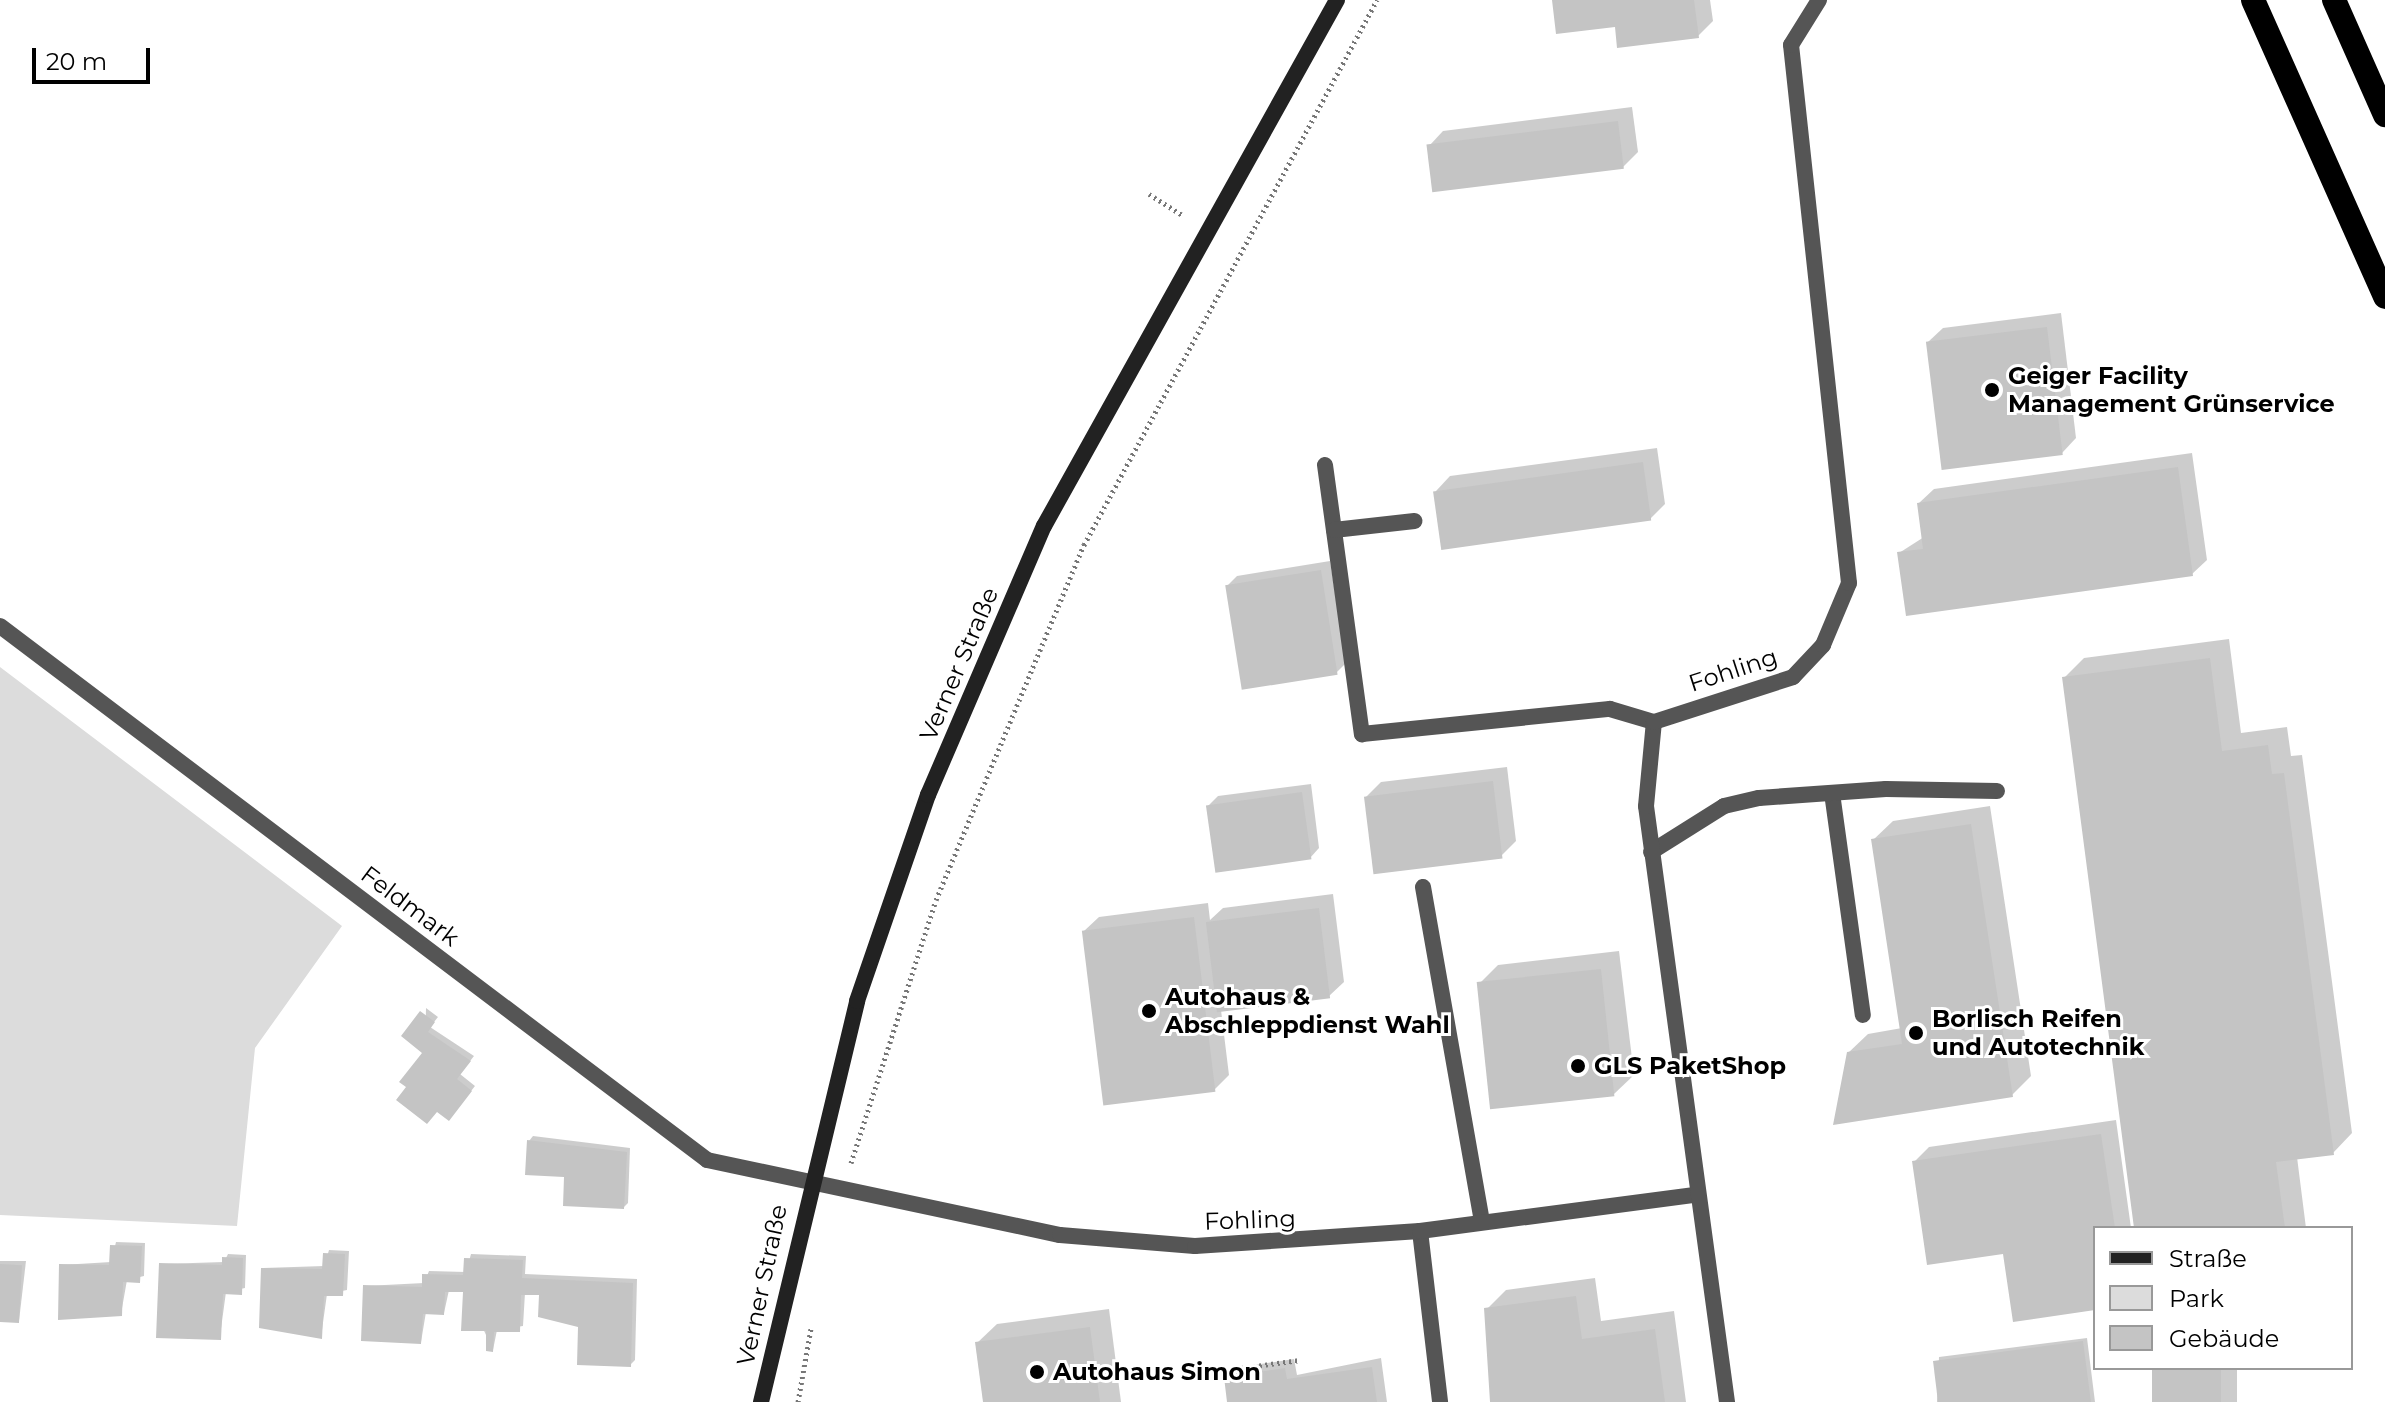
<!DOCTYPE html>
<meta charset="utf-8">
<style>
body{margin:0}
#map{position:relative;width:2385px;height:1402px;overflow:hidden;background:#fff;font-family:Montserrat,sans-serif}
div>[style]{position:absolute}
.green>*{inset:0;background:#dcdcdc}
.shadow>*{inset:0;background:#0003;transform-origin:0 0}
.building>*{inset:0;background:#c4c4c4;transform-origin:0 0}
.path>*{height:5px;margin-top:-2.5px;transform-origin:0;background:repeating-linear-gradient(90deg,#777 0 2px,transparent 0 6px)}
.lane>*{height:16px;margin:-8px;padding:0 8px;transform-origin:8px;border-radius:8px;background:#555}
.street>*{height:16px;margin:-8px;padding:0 8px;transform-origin:8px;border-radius:8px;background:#555}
.secondary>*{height:16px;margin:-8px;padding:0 8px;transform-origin:8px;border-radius:8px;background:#222}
.highway>*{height:24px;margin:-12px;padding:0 12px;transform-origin:12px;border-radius:12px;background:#000}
.dots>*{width:22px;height:22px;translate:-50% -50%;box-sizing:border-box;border:4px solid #fff;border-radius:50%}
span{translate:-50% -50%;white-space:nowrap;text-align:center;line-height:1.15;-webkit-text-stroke:6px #fff;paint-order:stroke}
.poi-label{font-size:24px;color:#000;font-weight:700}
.left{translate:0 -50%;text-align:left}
.street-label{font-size:24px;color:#000}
.legend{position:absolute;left:2093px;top:1226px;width:260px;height:144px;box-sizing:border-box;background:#fff;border:2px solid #999;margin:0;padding:10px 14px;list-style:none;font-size:24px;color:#000}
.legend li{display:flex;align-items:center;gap:16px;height:40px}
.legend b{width:40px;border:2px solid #999}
.scale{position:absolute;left:32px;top:48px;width:118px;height:36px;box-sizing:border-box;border:4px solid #000;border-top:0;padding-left:10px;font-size:24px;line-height:28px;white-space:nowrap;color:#000;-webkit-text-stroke:6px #fff;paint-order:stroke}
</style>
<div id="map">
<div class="green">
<div style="clip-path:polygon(0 667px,342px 926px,255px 1048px,237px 1226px,0 1215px)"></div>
</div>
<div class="shadow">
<div style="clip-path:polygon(1554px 0,1710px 0,1713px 21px,1698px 36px,1617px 25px)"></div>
<div style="clip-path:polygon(1632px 107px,1638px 152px,1623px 167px,1429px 146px,1443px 131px)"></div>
<div style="clip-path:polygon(2061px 313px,2076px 438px,2062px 453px,1928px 342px,1943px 328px)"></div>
<div style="clip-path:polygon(1657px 448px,1665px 504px,1650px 519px,1436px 491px,1450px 476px)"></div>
<div style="clip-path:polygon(2192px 453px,2207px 560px,2192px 574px,1899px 553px,1924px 537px,1919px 503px,1934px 489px)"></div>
<div style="clip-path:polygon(1330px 561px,1346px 663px,1336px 673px,1227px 586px,1237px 576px)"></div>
<div style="clip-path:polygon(2229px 639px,2241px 733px,2287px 727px,2291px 756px,2302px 755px,2352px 1133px,2333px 1153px,2297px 1157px,2306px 1228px,2136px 1228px,2064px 678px,2084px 658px)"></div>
<div style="clip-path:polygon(1507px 767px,1516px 841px,1501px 856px,1366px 797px,1381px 782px)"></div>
<div style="clip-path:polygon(1311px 784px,1319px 848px,1310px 858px,1208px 806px,1218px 796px)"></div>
<div style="clip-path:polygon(1990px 806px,2031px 1076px,2012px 1095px,1848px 1053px,1868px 1034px,1902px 1028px,1873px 840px,1893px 821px)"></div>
<div style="clip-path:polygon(1333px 894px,1344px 982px,1329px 996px,1221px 1010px,1229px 1075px,1214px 1090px,1084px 931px,1099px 917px,1208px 903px,1210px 920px,1223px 908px)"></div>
<div style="clip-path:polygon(1619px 951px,1634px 1075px,1614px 1094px,1479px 984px,1498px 965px)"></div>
<div style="clip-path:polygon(426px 1008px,438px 1017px,430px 1027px,474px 1056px,460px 1074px,475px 1086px,453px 1114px,409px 1087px,425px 1053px)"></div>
<div style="clip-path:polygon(2116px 1120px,2131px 1228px,2095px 1228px,2095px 1308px,2005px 1252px,1914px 1162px,1929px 1147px)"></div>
<div style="clip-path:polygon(533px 1136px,630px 1148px,628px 1203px,624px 1207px,529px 1141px)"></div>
<div style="clip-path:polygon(116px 1242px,145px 1243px,144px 1276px,127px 1280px,121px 1314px,61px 1265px,111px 1262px)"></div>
<div style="clip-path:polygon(329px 1250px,349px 1251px,347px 1290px,327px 1294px,321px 1337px,263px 1268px,324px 1266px)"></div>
<div style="clip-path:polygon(228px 1254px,246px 1255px,245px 1288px,226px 1292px,220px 1336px,161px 1264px,224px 1262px)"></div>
<div style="clip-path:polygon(471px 1254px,526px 1256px,525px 1274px,637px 1279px,635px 1360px,630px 1365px,541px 1293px,525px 1293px,523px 1326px,497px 1330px,493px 1350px,465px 1290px,449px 1290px,444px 1313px,426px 1312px,421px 1342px,365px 1286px,424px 1283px,429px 1271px,466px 1272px)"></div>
<div style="clip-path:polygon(0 1261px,26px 1261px,19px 1321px,0 1320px)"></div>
<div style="clip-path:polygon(1595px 1278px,1601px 1321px,1674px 1311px,1686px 1402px,1492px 1402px,1487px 1309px,1506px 1290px)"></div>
<div style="clip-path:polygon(1109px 1309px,1121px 1402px,985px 1402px,977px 1343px,997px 1324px)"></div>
<div style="clip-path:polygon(2087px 1338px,2095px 1402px,1937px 1402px,1939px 1357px)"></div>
<div style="clip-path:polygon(1381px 1358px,1387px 1402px,1229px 1402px,1226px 1378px,1235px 1368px,1294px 1359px,1297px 1375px)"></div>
<div style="left:2154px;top:1368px;width:83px;height:34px"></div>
</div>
<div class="building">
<div style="clip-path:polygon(1552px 0,1694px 0,1699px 38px,1617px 48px,1615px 27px,1556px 34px)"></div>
<div style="left:1618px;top:121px;width:48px;height:193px;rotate:83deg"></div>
<div style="left:2047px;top:327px;width:129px;height:122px;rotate:83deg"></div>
<div style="left:1643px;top:462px;width:59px;height:212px;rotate:82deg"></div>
<div style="clip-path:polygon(2178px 467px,2193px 576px,1906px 616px,1897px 552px,1923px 549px,1917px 503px)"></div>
<div style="left:1321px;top:570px;width:106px;height:97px;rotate:81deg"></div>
<div style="clip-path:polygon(2210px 658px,2222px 751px,2268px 745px,2272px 774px,2284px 773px,2334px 1155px,2276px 1162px,2285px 1228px,2134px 1228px,2062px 677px)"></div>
<div style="left:1493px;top:781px;width:78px;height:130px;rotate:83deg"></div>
<div style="left:1302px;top:792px;width:68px;height:97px;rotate:82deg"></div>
<div style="clip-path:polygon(1971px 824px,2013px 1097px,1833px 1125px,1847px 1052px,1902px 1044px,1871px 839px)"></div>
<div style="left:1319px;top:908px;width:91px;height:114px;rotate:83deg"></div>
<div style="left:1194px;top:917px;width:176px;height:113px;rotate:83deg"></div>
<div style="left:1601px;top:969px;width:128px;height:125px;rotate:84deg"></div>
<div style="clip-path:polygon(420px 1011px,435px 1022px,428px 1032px,471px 1061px,457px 1079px,472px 1091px,449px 1121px,437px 1112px,427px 1124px,396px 1100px,406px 1087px,399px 1082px,422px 1053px,401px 1036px)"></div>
<div style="clip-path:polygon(2101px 1134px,2115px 1228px,2095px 1228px,2095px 1310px,2013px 1322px,2003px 1254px,1927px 1265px,1912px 1161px)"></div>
<div style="clip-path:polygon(527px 1140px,627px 1152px,624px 1209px,563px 1206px,564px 1177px,525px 1175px)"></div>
<div style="clip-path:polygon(110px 1245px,142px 1246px,140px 1283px,123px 1282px,122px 1316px,58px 1320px,59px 1264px,109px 1265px)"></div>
<div style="clip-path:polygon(323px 1253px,345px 1254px,343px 1296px,324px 1296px,322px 1339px,259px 1328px,261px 1268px,322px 1269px)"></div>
<div style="clip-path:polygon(222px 1257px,243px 1258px,242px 1295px,223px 1294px,221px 1340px,156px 1338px,159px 1263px,222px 1265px)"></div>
<div style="clip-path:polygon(464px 1258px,523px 1260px,522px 1278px,633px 1283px,631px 1367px,577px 1365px,578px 1327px,538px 1317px,539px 1295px,521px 1295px,520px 1332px,494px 1332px,493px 1352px,486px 1351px,486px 1331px,461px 1331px,463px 1292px,445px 1292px,444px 1315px,423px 1314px,421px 1344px,361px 1341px,363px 1285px,422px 1287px,422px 1274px,463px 1275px)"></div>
<div style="left:0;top:1264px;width:22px;height:58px;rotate:3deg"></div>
<div style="clip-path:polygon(1576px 1296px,1582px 1339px,1655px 1329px,1665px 1402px,1490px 1402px,1484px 1308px)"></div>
<div style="clip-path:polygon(1090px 1327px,1100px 1402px,983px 1402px,975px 1342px)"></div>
<div style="clip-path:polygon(2083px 1341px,2091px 1402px,1938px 1402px,1933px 1361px)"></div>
<div style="clip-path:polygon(1372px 1367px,1377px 1402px,1227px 1402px,1224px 1377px,1285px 1368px,1287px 1379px)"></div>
<div style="left:2152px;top:1368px;width:69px;height:34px"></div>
</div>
<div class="path">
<div style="left:1149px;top:194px;width:41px;rotate:32.2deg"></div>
<div style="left:851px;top:1163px;width:276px;rotate:-72.1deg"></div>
<div style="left:936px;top:900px;width:385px;rotate:-67.4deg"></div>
<div style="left:1084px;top:545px;width:619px;rotate:-61.74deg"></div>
<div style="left:1212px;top:1372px;width:89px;rotate:-7.8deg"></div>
<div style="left:798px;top:1402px;width:75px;rotate:-80deg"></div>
</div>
<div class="lane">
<div style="left:1325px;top:465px;width:272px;rotate:82.2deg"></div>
<div style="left:1362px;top:734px;width:249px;rotate:-5.8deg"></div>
<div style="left:1610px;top:709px;width:46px;rotate:16.5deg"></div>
<div style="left:1334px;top:530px;width:81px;rotate:-6.4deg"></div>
<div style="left:1832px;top:793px;width:224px;rotate:82.1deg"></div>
<div style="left:1651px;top:852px;width:86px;rotate:-32.2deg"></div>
<div style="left:1724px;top:806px;width:36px;rotate:-13deg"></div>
<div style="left:1759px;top:798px;width:127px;rotate:-4.1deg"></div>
<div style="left:1886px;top:789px;width:111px;rotate:1deg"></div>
<div style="left:1423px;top:887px;width:339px;rotate:80deg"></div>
<div style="left:1420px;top:1231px;width:172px;rotate:83.3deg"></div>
</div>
<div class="street">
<div style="left:0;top:626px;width:886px;rotate:37.06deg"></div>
<div style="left:707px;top:1160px;width:361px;rotate:12deg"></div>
<div style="left:1060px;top:1235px;width:135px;rotate:4.7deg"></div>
<div style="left:1195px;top:1246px;width:225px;rotate:-3.8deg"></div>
<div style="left:1420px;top:1231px;width:277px;rotate:-7.5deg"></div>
<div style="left:1727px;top:1402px;width:601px;rotate:-97.74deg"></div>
<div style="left:1646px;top:806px;width:84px;rotate:-84.6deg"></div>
<div style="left:1654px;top:722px;width:146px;rotate:-17.9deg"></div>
<div style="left:1793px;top:677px;width:44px;rotate:-46.8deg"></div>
<div style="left:1823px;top:645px;width:67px;rotate:-67.2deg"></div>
<div style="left:1849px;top:583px;width:541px;rotate:-96.15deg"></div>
<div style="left:1791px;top:45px;width:53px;rotate:-58.1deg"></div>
</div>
<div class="secondary">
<div style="left:761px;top:1402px;width:412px;rotate:-76.5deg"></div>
<div style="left:857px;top:1001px;width:218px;rotate:-71deg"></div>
<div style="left:928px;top:795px;width:293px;rotate:-66.7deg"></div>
<div style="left:1044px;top:526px;width:602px;rotate:-60.88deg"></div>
</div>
<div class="highway">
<div style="left:2253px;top:0;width:325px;rotate:66deg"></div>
<div style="left:2334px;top:0;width:126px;rotate:66.1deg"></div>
</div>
<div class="dots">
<div style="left:1992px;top:390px;background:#000"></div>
<div style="left:1149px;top:1011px;background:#000"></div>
<div style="left:1916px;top:1033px;background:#000"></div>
<div style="left:1578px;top:1066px;background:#000"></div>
<div style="left:1037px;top:1372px;background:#000"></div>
</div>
<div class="poi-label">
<span class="left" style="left:2008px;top:390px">Geiger Facility<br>Management Grünservice</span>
<span class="left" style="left:1165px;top:1011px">Autohaus &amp;<br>Abschleppdienst Wahl</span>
<span class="left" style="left:1932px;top:1033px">Borlisch Reifen<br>und Autotechnik</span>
<span class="left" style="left:1594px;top:1066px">GLS PaketShop</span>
<span class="left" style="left:1053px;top:1372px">Autohaus Simon</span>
</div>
<div class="street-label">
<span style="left:959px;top:664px;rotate:-67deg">Verner Straße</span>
<span style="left:1733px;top:670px;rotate:-18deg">Fohling</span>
<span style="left:410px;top:906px;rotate:37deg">Feldmark</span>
<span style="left:1250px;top:1220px;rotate:-2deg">Fohling</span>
<span style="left:762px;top:1285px;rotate:-78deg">Verner Straße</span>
</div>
<ul class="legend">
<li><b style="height:10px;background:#222"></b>Straße</li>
<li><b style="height:22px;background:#dcdcdc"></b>Park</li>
<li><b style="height:22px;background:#c4c4c4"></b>Gebäude</li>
</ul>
<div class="scale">20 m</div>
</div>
